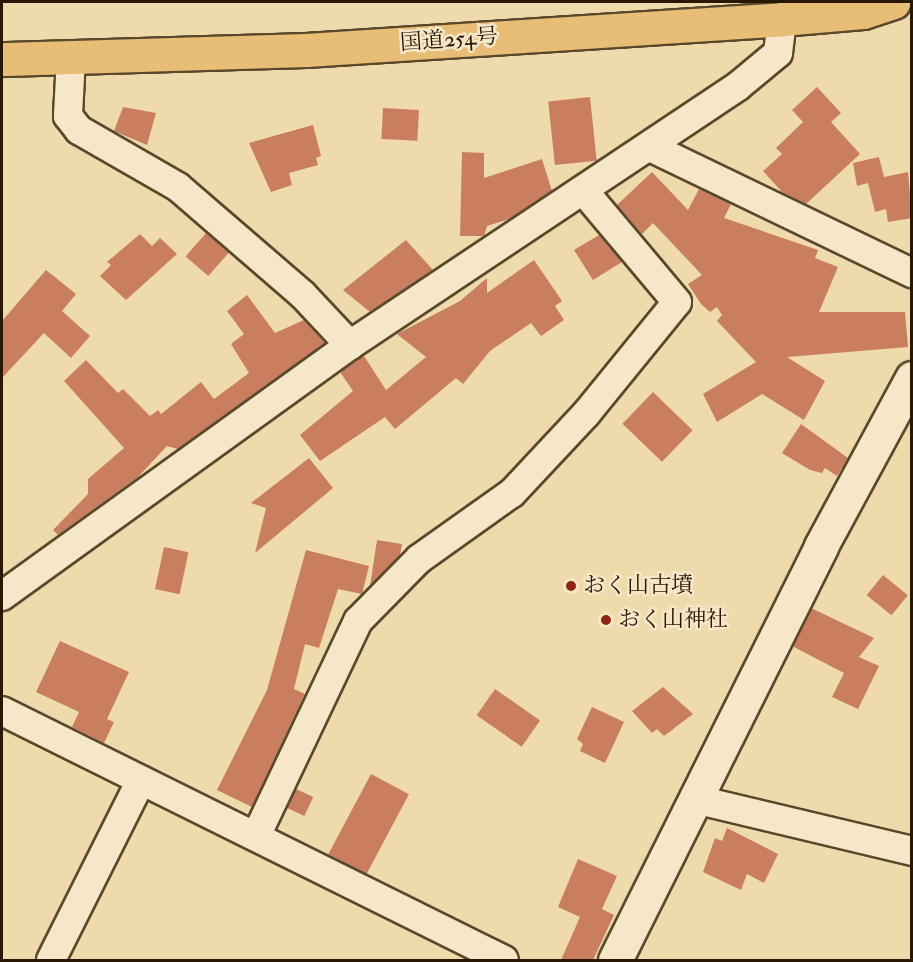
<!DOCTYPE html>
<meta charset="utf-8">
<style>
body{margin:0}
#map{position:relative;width:913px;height:962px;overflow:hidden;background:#efdaab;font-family:"IM FELL Double Pica","Noto Serif JP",serif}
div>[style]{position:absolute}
.building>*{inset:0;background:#c87e5f;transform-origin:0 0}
.roads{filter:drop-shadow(2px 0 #5a482c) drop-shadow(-2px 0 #5a482c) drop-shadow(0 2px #5a482c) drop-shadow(0 -2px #5a482c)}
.street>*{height:28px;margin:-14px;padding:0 14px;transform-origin:14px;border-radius:14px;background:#f5e7c8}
.secondary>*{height:33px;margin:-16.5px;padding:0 16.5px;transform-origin:16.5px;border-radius:16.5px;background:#f5e7c8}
.highway>*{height:33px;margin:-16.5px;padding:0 16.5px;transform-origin:16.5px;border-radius:16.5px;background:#e8bd76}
.dots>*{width:16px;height:16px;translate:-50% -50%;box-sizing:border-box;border:3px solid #f5e7c8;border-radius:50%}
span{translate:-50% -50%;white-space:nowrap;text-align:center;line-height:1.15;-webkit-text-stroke:5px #f5e7c8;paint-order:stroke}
.street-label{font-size:22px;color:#291801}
.poi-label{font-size:22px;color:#291801}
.left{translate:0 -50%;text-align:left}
.frame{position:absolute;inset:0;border:3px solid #291801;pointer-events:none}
</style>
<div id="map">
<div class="building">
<div style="clip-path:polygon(817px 87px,841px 113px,831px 122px,860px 154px,806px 204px,782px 192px,763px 171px,782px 154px,776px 148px,803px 122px,792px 110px)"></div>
<div style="left:590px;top:97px;width:64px;height:42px;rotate:84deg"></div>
<div style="clip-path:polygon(123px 107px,156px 113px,147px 145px,114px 131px)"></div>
<div style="left:383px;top:108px;width:36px;height:31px;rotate:3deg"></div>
<div style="clip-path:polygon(313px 125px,321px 156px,316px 158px,318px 165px,289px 173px,292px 185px,271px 192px,249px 143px)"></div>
<div style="clip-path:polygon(462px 152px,484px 153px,484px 178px,542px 159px,552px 191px,509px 219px,487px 226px,484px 236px,460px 236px)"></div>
<div style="clip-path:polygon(879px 157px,884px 177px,908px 172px,912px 218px,888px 222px,886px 209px,875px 212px,868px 183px,857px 186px,853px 163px)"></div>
<div style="clip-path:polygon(652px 172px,688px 210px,699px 189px,731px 204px,724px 218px,818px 250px,815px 258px,838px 267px,819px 312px,905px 312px,908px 347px,787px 357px,825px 381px,804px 420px,762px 394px,717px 422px,703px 394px,756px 362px,717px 321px,722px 315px,717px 307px,710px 312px,701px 304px,688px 284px,702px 275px,653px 223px,642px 234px,617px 205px)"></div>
<div style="left:206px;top:233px;width:30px;height:31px;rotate:41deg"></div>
<div style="clip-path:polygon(140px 234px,152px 246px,160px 238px,177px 254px,126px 300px,100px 276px,111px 265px,107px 262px)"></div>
<div style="clip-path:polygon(599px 235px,622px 262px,593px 280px,574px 250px)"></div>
<div style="clip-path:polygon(406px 240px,433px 270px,370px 312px,343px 290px)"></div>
<div style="clip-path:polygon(534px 260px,562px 301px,555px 306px,564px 320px,541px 336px,531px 323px,490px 351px,463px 384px,456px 378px,395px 429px,385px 417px,320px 461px,300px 435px,353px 391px,340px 372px,364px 356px,386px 390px,426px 357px,397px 334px,460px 301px,487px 278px,487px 293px)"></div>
<div style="clip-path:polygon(46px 270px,76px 294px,62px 311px,90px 336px,71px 358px,44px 333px,2px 378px,2px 321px)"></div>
<div style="clip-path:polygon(247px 295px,275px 333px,304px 320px,325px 343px,178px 449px,167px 446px,138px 477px,58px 535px,53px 530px,88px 494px,88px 479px,124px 448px,64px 381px,86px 360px,118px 393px,123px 389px,150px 416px,158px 410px,161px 414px,201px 382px,214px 399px,249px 373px,231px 344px,244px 334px,227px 311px)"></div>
<div style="left:653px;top:392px;width:55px;height:44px;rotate:44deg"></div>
<div style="clip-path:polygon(801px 424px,848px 458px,837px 476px,825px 468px,822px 473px,810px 470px,782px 453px)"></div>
<div style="clip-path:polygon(309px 458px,333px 488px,255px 553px,266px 508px,251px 503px)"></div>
<div style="clip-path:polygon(377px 540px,402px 544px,400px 555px,370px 586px)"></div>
<div style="left:164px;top:547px;width:25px;height:43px;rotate:12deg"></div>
<div style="clip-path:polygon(306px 550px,369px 566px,362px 594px,338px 589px,319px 648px,305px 644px,294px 689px,305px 694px,252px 807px,217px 790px,267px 690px)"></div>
<div style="left:883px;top:575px;width:32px;height:26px;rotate:39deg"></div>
<div style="clip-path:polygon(811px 608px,874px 638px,859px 657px,879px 666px,858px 709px,832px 697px,844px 673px,792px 646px)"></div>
<div style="clip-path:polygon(60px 641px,129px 672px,107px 719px,114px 722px,104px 743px,72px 727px,79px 712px,36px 692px)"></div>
<div style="clip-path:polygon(663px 687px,693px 714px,664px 736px,657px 729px,652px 733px,632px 711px)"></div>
<div style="left:495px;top:689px;width:55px;height:32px;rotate:35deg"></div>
<div style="clip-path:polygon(592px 707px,624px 722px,605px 763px,580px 751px,583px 744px,577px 739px)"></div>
<div style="left:371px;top:774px;width:43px;height:91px;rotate:28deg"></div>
<div style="left:296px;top:789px;width:19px;height:21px;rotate:25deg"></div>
<div style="clip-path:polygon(727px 828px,778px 854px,764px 883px,747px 874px,741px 890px,703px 872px,715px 838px,722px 841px)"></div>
<div style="clip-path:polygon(578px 859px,617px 876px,602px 909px,614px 915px,593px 960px,561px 960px,580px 917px,558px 907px)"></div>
</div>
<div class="roads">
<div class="street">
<div style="left:71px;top:58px;width:58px;rotate:93deg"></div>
<div style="left:68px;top:116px;width:18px;rotate:52deg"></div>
<div style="left:79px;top:130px;width:114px;rotate:29.9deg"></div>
<div style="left:178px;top:187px;width:165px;rotate:40.8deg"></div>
<div style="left:303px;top:295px;width:69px;rotate:46.8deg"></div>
<div style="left:650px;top:147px;width:291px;rotate:25.7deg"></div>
<div style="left:2px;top:596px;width:429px;rotate:-35.8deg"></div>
<div style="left:350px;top:345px;width:465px;rotate:-33.7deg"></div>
<div style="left:737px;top:87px;width:53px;rotate:-39.7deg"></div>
<div style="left:778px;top:53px;width:34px;rotate:-83deg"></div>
<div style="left:2px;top:711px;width:560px;rotate:26.38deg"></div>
<div style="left:694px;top:799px;width:224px;rotate:13.4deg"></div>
<div style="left:256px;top:836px;width:238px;rotate:-64.6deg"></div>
<div style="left:358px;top:621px;width:87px;rotate:-45.5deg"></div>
<div style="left:419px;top:559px;width:114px;rotate:-35.4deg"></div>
<div style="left:512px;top:493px;width:108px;rotate:-46.9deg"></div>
<div style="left:586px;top:414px;width:144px;rotate:-50.9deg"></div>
<div style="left:677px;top:302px;width:145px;rotate:-130deg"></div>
<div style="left:51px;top:960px;width:201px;rotate:-63.4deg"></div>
</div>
<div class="secondary">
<div style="left:615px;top:960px;width:462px;rotate:-63.5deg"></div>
<div style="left:821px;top:546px;width:191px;rotate:-61.6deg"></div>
</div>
<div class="highway">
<div style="left:2px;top:59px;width:304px;rotate:-1.7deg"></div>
<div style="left:306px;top:50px;width:477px;rotate:-3.7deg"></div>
<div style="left:782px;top:19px;width:81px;rotate:-4.9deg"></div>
<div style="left:863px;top:12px;width:32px;rotate:-18deg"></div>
</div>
</div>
<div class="dots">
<div style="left:571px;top:586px;background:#8f2418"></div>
<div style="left:606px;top:620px;background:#8f2418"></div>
</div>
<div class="street-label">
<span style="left:449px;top:40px;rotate:-4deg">国道254号</span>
</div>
<div class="poi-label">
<span class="left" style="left:583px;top:586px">おく山古墳</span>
<span class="left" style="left:618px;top:620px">おく山神社</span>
</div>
<div class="frame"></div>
</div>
